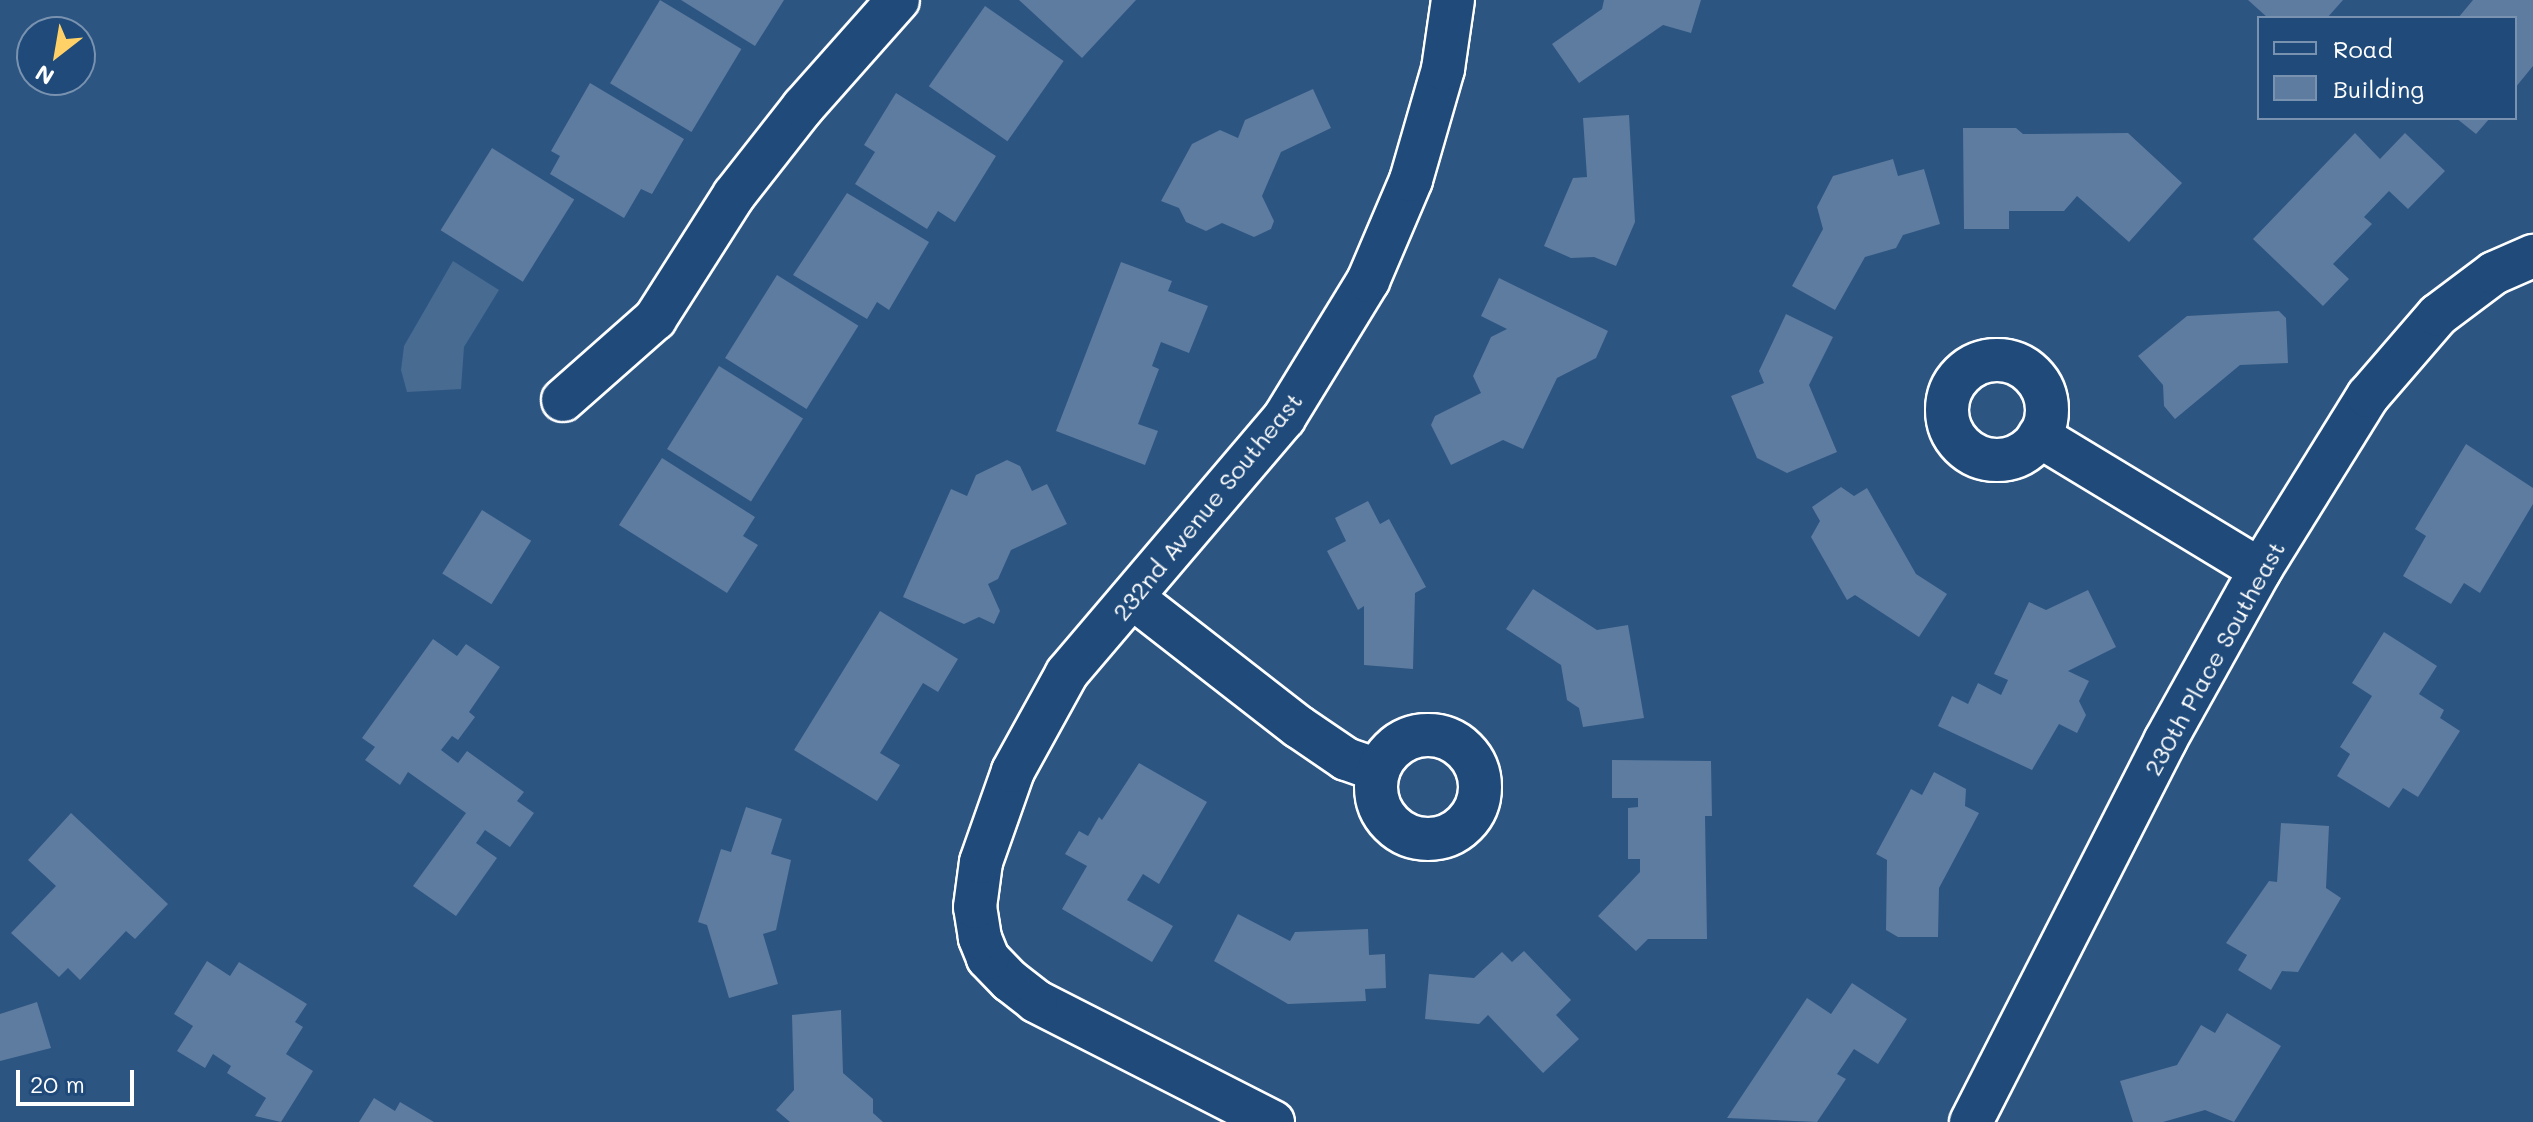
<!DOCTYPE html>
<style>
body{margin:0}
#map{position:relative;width:2533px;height:1122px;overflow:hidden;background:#2c5582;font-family:Mali,sans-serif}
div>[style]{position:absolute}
.green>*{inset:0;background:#486b92}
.building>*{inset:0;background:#5e7c9f;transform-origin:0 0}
.roads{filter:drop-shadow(2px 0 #fff) drop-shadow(-2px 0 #fff) drop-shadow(0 2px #fff) drop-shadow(0 -2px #fff)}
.street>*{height:42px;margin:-21px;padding:0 21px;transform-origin:21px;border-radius:21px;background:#1f4a7a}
.street>.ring{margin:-21px;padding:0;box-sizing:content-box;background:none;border:42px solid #1f4a7a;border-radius:50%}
span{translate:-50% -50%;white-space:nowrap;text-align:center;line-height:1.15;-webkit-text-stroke:6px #1f4a7a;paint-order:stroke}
.street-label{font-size:24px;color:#fff}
.legend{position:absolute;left:2257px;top:16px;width:260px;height:104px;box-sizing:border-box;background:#1f4a7a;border:2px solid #7992af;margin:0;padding:10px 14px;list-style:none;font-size:24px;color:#fff}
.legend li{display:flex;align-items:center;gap:16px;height:40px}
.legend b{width:40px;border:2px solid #7992af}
.north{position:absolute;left:16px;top:16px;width:80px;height:80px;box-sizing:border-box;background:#1f4a7a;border:2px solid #7992af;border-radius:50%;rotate:211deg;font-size:22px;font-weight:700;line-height:32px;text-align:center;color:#fff}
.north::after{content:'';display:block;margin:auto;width:28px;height:36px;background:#ffd166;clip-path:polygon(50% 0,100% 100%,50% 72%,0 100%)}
.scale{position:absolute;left:16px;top:1070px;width:118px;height:36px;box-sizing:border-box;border:4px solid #fff;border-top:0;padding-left:10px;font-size:24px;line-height:28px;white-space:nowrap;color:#fff;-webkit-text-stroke:6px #1f4a7a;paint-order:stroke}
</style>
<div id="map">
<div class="green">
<div style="clip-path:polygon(453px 261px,499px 290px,464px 347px,461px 389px,407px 392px,401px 370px,404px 346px)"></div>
</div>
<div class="building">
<div style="left:660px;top:0;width:95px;height:97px;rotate:31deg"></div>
<div style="clip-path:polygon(681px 0,784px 0,755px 46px)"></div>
<div style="clip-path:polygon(1019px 0,1136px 0,1082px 58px)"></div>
<div style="clip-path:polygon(1604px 0,1701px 0,1691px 33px,1663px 25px,1579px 83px,1552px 44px,1602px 9px)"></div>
<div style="clip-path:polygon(2248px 0,2343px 0,2327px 18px,2268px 18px)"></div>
<div style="clip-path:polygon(2473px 0,2533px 0,2533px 66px,2515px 88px,2515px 18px,2458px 18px)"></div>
<div style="left:985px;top:6px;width:96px;height:98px;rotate:35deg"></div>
<div style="clip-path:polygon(590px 83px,684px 139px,652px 194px,641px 189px,624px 218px,550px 174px,560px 156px,551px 151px)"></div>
<div style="clip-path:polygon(1313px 89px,1331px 128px,1281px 152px,1262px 196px,1274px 221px,1271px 229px,1254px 237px,1222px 223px,1206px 231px,1186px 222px,1179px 208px,1161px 201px,1192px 144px,1220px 130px,1238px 138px,1245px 120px)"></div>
<div style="clip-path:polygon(896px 93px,996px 156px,955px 222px,938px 211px,927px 229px,855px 184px,875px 152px,864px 145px)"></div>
<div style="clip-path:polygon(1629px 115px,1635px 222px,1616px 266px,1594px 257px,1571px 258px,1544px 246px,1573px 178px,1587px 177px,1583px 118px)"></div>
<div style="clip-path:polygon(2456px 118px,2490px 118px,2476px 134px)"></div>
<div style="clip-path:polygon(1963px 128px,2016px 128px,2023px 134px,2128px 133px,2182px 183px,2129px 242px,2077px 196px,2064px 211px,2009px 211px,2009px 229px,1964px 229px)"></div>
<div style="clip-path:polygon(2355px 133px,2380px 159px,2405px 133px,2445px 171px,2408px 209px,2389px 191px,2364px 217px,2372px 224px,2333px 264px,2349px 279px,2323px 306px,2253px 239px)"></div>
<div style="left:492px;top:148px;width:97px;height:97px;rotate:32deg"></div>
<div style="clip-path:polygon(1893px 159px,1898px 176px,1924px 169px,1940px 224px,1903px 235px,1896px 248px,1865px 257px,1835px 310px,1792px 286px,1823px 229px,1817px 207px,1833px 176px)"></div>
<div style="clip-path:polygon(847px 193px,929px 242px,889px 310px,877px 302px,867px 319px,793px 275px)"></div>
<div style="clip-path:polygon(1121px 262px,1172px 281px,1168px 291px,1208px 306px,1189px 353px,1161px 342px,1152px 366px,1159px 369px,1138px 424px,1158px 431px,1145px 465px,1056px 431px)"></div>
<div style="left:777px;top:275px;width:96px;height:98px;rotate:32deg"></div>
<div style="clip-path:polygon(1499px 278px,1608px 331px,1596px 358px,1557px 378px,1523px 449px,1503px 440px,1451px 465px,1431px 425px,1435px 416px,1481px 393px,1473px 376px,1491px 337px,1507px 329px,1481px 316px)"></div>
<div style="clip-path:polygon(2279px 311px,2286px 318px,2288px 363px,2240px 365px,2175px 419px,2164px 406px,2163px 385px,2138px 356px,2187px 316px)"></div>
<div style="clip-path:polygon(1786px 314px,1833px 337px,1809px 385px,1837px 452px,1787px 473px,1757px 458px,1731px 396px,1764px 383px,1759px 371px)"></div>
<div style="left:719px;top:366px;width:99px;height:98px;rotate:32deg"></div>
<div style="clip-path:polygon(2466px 444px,2533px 488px,2533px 504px,2480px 593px,2464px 583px,2451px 604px,2403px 576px,2426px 536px,2415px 529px)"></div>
<div style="clip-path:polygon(662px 458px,755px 517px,743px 536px,758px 545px,727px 593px,619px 525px)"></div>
<div style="clip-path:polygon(1007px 460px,1020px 466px,1032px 491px,1047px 484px,1067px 524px,1011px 550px,998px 579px,988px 584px,1000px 611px,994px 624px,979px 617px,964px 624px,903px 597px,951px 489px,967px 496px,976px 475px)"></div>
<div style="clip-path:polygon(1841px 487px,1854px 496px,1867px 488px,1916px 574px,1947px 594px,1919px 637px,1855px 595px,1847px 600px,1811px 537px,1820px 521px,1812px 507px)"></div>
<div style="clip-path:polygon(1368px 501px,1380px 524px,1389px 519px,1426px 587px,1415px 593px,1413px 669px,1364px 665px,1364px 606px,1358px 610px,1327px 551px,1346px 541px,1335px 518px)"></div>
<div style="left:482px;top:510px;width:58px;height:75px;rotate:32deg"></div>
<div style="clip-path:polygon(1533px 589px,1597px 630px,1628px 625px,1644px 718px,1583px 727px,1579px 708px,1567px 700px,1561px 665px,1506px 629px)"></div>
<div style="clip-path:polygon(2088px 590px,2116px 647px,2068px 671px,2089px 681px,2079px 701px,2086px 715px,2077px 733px,2059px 724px,2032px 770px,1938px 726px,1952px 696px,1968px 704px,1978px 683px,2001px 695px,2008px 680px,1994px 674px,2029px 602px,2046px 610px)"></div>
<div style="clip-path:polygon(880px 611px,958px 659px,938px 692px,923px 683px,880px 753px,900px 765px,877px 801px,794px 750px)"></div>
<div style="clip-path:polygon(2384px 632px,2437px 666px,2419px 694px,2444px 710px,2440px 718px,2460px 731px,2418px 797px,2403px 788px,2389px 808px,2337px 776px,2350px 754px,2340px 747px,2372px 696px,2352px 683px)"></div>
<div style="clip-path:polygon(433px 639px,457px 656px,466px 644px,500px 667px,469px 712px,475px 717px,458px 740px,452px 736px,441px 750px,458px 763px,467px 751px,524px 792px,517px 801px,534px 813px,510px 847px,485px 830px,476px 843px,497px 858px,456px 916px,413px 886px,466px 813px,408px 772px,400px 785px,365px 760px,375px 747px,362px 738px)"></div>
<div style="clip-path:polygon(1612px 760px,1711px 761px,1712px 816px,1705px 816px,1707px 939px,1648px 939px,1636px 951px,1598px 916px,1640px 872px,1640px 859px,1628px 859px,1628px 808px,1638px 807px,1638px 798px,1612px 798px)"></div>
<div style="clip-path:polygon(1139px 763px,1207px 802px,1159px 884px,1143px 874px,1127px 900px,1173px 926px,1152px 962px,1062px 909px,1087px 866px,1065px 854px,1079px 831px,1088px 836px,1099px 817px,1102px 820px)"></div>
<div style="clip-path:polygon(1934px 772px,1966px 789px,1965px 806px,1979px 813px,1939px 888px,1938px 937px,1898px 937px,1886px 930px,1887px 860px,1876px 854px,1911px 789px,1922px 795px)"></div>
<div style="clip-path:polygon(746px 807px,782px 819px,771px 854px,791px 860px,776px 930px,763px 934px,778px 984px,729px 998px,707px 925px,698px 922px,721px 849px,731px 852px)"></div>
<div style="clip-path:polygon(71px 813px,168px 904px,135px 939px,126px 931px,80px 980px,68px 968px,59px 977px,11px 933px,56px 886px,28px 860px)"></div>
<div style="clip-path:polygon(2281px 823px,2329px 826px,2326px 888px,2341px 898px,2298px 972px,2282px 971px,2271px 990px,2238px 970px,2247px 955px,2226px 943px,2269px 881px,2277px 882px)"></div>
<div style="clip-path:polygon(1238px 914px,1290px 941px,1295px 932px,1368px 929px,1369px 955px,1385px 954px,1386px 988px,1365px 989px,1366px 1001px,1288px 1004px,1214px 961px)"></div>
<div style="clip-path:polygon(1524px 951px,1571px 1000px,1556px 1015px,1579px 1039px,1543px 1073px,1488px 1015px,1479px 1024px,1425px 1019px,1429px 974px,1474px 978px,1502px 952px,1512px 962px)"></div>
<div style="clip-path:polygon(207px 961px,230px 976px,239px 962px,307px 1004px,295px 1022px,303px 1027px,286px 1054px,313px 1071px,281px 1122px,255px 1116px,266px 1098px,227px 1073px,231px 1066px,213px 1054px,205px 1068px,177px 1051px,193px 1026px,174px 1014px)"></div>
<div style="clip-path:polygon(1852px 983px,1907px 1019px,1878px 1064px,1854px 1049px,1837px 1074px,1846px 1079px,1817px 1122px,1727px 1118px,1807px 998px,1831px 1014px)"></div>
<div style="clip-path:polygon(37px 1002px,51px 1048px,0 1061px,0 1014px)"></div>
<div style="clip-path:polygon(841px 1010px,843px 1073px,873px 1099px,873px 1113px,883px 1122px,790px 1122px,776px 1110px,794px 1090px,792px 1015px)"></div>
<div style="clip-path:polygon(2227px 1013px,2281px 1046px,2234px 1122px,2205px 1110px,2163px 1122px,2133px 1122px,2120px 1081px,2177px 1065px,2201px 1025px,2215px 1033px)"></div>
<div style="clip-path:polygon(374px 1098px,395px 1111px,400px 1102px,434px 1122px,359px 1122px)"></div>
</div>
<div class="roads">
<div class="street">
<div class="ring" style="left:1947px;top:360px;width:58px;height:58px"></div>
<div style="left:563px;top:400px;width:123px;rotate:-41.4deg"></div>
<div style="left:655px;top:319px;width:147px;rotate:-57.5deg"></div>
<div style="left:734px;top:195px;width:112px;rotate:-51.9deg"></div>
<div style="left:803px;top:107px;width:143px;rotate:-48.4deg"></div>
<div style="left:2039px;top:436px;width:258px;rotate:31.2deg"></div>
<div style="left:1133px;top:598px;width:210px;rotate:37.9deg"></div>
<div style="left:1299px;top:727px;width:57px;rotate:34.2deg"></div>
<div style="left:1346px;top:759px;width:34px;rotate:19deg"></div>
<div class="ring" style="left:1376px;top:735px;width:62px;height:62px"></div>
<div style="left:1273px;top:1122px;width:266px;rotate:-153deg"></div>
<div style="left:1036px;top:1001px;width:33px;rotate:-142deg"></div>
<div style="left:1010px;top:981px;width:32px;rotate:-134deg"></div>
<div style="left:988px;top:958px;width:22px;rotate:-112deg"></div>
<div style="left:980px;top:938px;width:31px;rotate:-99deg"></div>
<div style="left:975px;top:907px;width:45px;rotate:-82.4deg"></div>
<div style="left:981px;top:862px;width:96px;rotate:-70.6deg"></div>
<div style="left:1013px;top:771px;width:112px;rotate:-61.1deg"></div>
<div style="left:1067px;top:673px;width:335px;rotate:-49.6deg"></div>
<div style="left:1284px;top:418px;width:161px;rotate:-58.5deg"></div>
<div style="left:1368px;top:281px;width:110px;rotate:-66.9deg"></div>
<div style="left:1411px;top:180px;width:116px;rotate:-73.9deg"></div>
<div style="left:1443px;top:69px;width:70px;rotate:-81.8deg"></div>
<div style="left:1971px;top:1122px;width:428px;rotate:-63deg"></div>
<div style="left:2165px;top:741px;width:196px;rotate:-60.9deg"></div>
<div style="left:2260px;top:570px;width:205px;rotate:-58.2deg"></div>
<div style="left:2368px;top:396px;width:107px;rotate:-49.2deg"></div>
<div style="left:2438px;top:315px;width:70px;rotate:-36.9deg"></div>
<div style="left:2494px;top:273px;width:43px;rotate:-23.6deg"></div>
</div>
</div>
<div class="street-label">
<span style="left:1207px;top:506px;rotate:-51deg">232nd Avenue Southeast</span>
<span style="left:2214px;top:658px;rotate:-61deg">230th Place Southeast</span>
</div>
<ul class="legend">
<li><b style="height:10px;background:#1f4a7a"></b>Road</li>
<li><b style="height:22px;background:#5e7c9f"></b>Building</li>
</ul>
<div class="north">N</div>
<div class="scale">20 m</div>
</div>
